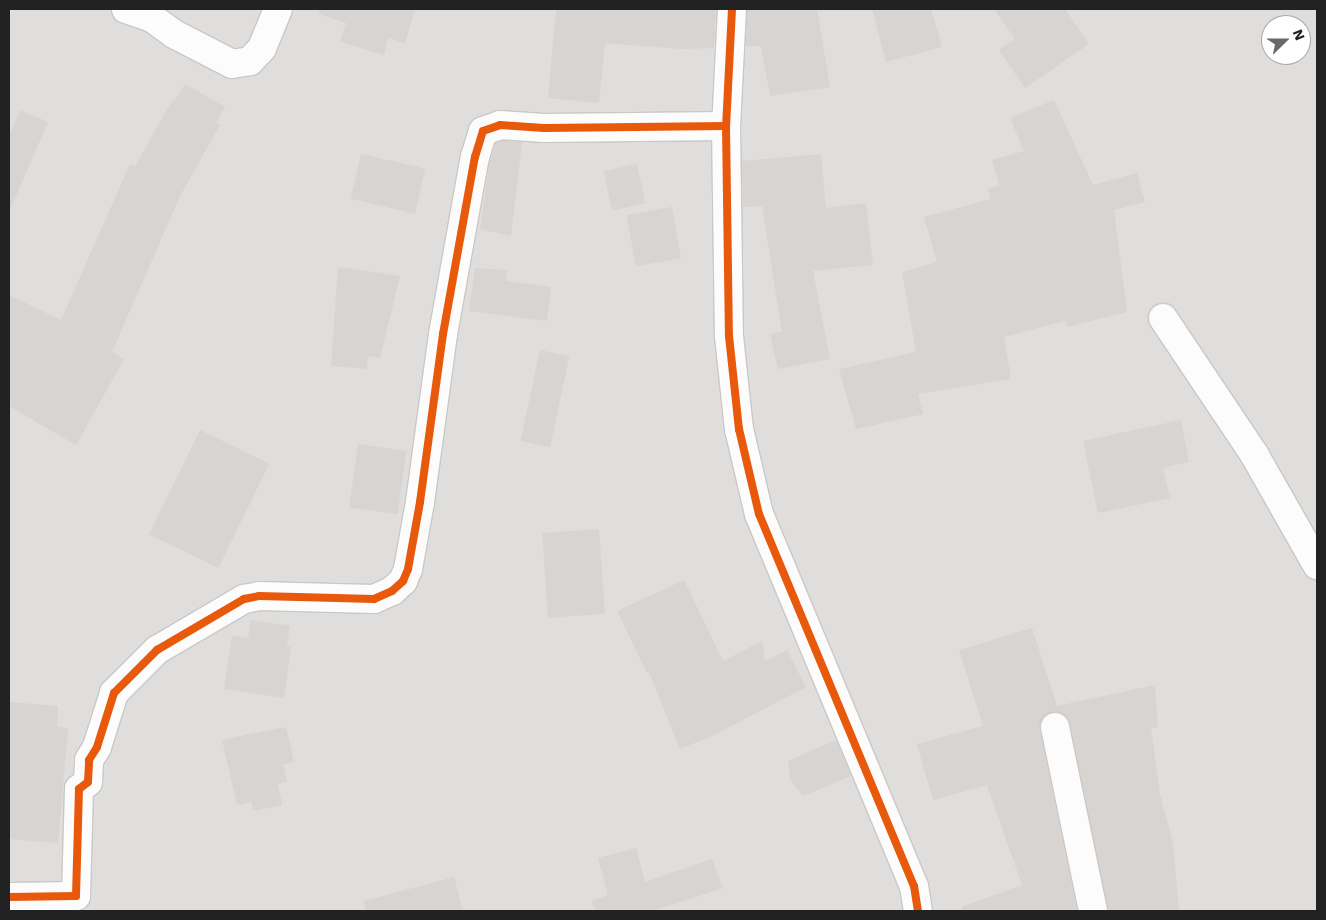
<!DOCTYPE html>
<style>
body{margin:0}
#map{position:relative;width:1326px;height:920px;overflow:hidden;background:#f0eeeb;font-family:"Work Sans",sans-serif}
div>[style]{position:absolute}
.residential>*{inset:0;background:#dfdedc}
.building>*{inset:0;background:#d7d4d2;transform-origin:0 0}
.roads{filter:drop-shadow(1px 0 #c9c8c7) drop-shadow(-1px 0 #c9c8c7) drop-shadow(0 1px #c9c8c7) drop-shadow(0 -1px #c9c8c7)}
.minor>*{height:28px;margin:-14px;padding:0 14px;transform-origin:14px;border-radius:14px;background:#fdfcfc}
.cycleway>*{height:8px;margin:-4px;padding:0 4px;transform-origin:4px;border-radius:4px;background:#e8590c}
span{translate:-50% -50%;white-space:nowrap;text-align:center;line-height:1.15;-webkit-text-stroke:4px #fff;paint-order:stroke}
.frame{position:absolute;inset:0;border:10px solid #222;pointer-events:none}
.north{position:absolute;left:1261px;top:15px;width:50px;height:50px;box-sizing:border-box;background:#fff;border:1px solid #a7a7a7;border-radius:50%;rotate:68deg;font-size:14px;font-weight:700;line-height:20px;text-align:center;color:#222}
.north::after{content:'';display:block;margin:auto;width:18px;height:22px;background:#6a6968;clip-path:polygon(50% 0,100% 100%,50% 72%,0 100%)}
</style>
<div id="map">
<div class="residential">
<div style="clip-path:polygon(evenodd,9px 9px,1317px 9px,1317px 911px,9px 911px,9px 9px,1271px 25px,1301px 25px,1301px 55px,1271px 55px,1271px 25px)"></div>
</div>
<div class="building">
<div style="clip-path:polygon(320px 9px,415px 9px,405px 43px,388px 38px,384px 55px,340px 42px,346px 23px,319px 14px)"></div>
<div style="clip-path:polygon(556px 9px,716px 9px,714px 48px,681px 49px,605px 43px,599px 103px,548px 98px)"></div>
<div style="clip-path:polygon(747px 9px,817px 9px,830px 87px,770px 96px,761px 46px,746px 46px)"></div>
<div style="clip-path:polygon(872px 9px,931px 9px,942px 47px,886px 62px)"></div>
<div style="clip-path:polygon(994px 9px,1065px 9px,1089px 44px,1025px 88px,999px 50px,1015px 39px)"></div>
<div style="clip-path:polygon(185px 84px,225px 107px,216px 123px,220px 125px,180px 196px,112px 352px,124px 359px,76px 445px,9px 406px,9px 295px,61px 320px,130px 164px,135px 166px,173px 99px,175px 100px)"></div>
<div style="clip-path:polygon(1054px 100px,1093px 185px,1137px 173px,1145px 202px,1114px 210px,1127px 312px,1067px 327px,1065px 321px,1004px 337px,1011px 379px,918px 394px,923px 414px,856px 429px,839px 369px,916px 352px,902px 272px,937px 262px,924px 217px,991px 199px,988px 189px,999px 186px,992px 160px,1024px 151px,1010px 118px)"></div>
<div style="clip-path:polygon(20px 110px,48px 122px,9px 212px,9px 136px)"></div>
<div style="clip-path:polygon(502px 141px,522px 142px,511px 236px,480px 229px,490px 161px,496px 143px)"></div>
<div style="left:361px;top:154px;width:66px;height:46px;rotate:13deg"></div>
<div style="clip-path:polygon(821px 154px,826px 208px,866px 203px,873px 265px,813px 271px,830px 359px,778px 369px,770px 334px,782px 332px,762px 206px,743px 207px,742px 161px)"></div>
<div style="left:637px;top:164px;width:40px;height:34px;rotate:78deg"></div>
<div style="left:672px;top:207px;width:52px;height:46px;rotate:80deg"></div>
<div style="clip-path:polygon(338px 267px,400px 276px,380px 358px,368px 356px,367px 369px,331px 366px)"></div>
<div style="clip-path:polygon(475px 268px,507px 270px,506px 281px,551px 287px,547px 321px,469px 311px)"></div>
<div style="left:540px;top:350px;width:30px;height:93px;rotate:12deg"></div>
<div style="clip-path:polygon(1181px 420px,1189px 462px,1163px 468px,1170px 498px,1098px 513px,1083px 441px)"></div>
<div style="left:200px;top:430px;width:77px;height:116px;rotate:26deg"></div>
<div style="left:358px;top:444px;width:49px;height:64px;rotate:8deg"></div>
<div style="left:599px;top:529px;width:85px;height:57px;rotate:86deg"></div>
<div style="clip-path:polygon(684px 580px,723px 661px,762px 641px,765px 661px,787px 650px,806px 687px,712px 736px,680px 749px,649px 672px,647px 673px,617px 611px)"></div>
<div style="clip-path:polygon(251px 620px,290px 626px,287px 646px,291px 647px,284px 698px,224px 689px,232px 636px,248px 638px)"></div>
<div style="clip-path:polygon(1032px 628px,1057px 706px,1155px 685px,1158px 727px,1151px 728px,1160px 794px,1173px 843px,1179px 911px,1108px 911px,1070px 724px,1066px 716px,1052px 712px,1044px 716px,1040px 730px,1077px 911px,962px 911px,961px 907px,1022px 885px,987px 785px,933px 800px,917px 744px,983px 726px,959px 650px)"></div>
<div style="clip-path:polygon(9px 702px,58px 706px,57px 727px,68px 728px,58px 843px,9px 839px)"></div>
<div style="clip-path:polygon(286px 727px,294px 762px,283px 764px,287px 782px,278px 784px,282px 805px,253px 811px,251px 802px,237px 805px,222px 740px)"></div>
<div style="clip-path:polygon(836px 740px,851px 776px,803px 796px,790px 779px,788px 761px)"></div>
<div style="clip-path:polygon(636px 848px,645px 882px,712px 859px,723px 888px,653px 911px,595px 911px,592px 901px,608px 895px,598px 858px)"></div>
<div style="clip-path:polygon(454px 877px,463px 911px,366px 911px,364px 901px)"></div>
</div>
<div class="roads">
<div class="minor">
<div style="left:126px;top:9px;width:28px;rotate:19deg"></div>
<div style="left:152px;top:18px;width:27px;rotate:36deg"></div>
<div style="left:174px;top:34px;width:65px;rotate:27.3deg"></div>
<div style="left:232px;top:64px;width:18px;rotate:-9deg"></div>
<div style="left:250px;top:61px;width:18px;rotate:-47deg"></div>
<div style="left:262px;top:48px;width:42px;rotate:-67.7deg"></div>
<div style="left:732px;top:9px;width:117px;rotate:92.9deg"></div>
<div style="left:726px;top:126px;width:210px;rotate:89.2deg"></div>
<div style="left:729px;top:336px;width:94px;rotate:83.9deg"></div>
<div style="left:739px;top:429px;width:87px;rotate:76.8deg"></div>
<div style="left:759px;top:514px;width:403px;rotate:67.4deg"></div>
<div style="left:914px;top:886px;width:25px;rotate:81deg"></div>
<div style="left:1163px;top:318px;width:164px;rotate:56.2deg"></div>
<div style="left:1254px;top:454px;width:128px;rotate:60.4deg"></div>
<div style="left:1055px;top:727px;width:188px;rotate:78.3deg"></div>
<div style="left:9px;top:897px;width:67px;rotate:-0.9deg"></div>
<div style="left:76px;top:896px;width:107px;rotate:-88.4deg"></div>
<div style="left:79px;top:789px;width:11px;rotate:-38deg"></div>
<div style="left:88px;top:782px;width:22px;rotate:-87deg"></div>
<div style="left:89px;top:760px;width:15px;rotate:-58deg"></div>
<div style="left:97px;top:747px;width:57px;rotate:-72.5deg"></div>
<div style="left:114px;top:693px;width:61px;rotate:-45deg"></div>
<div style="left:157px;top:650px;width:101px;rotate:-30.4deg"></div>
<div style="left:244px;top:599px;width:15px;rotate:-11deg"></div>
<div style="left:259px;top:596px;width:115px;rotate:1.5deg"></div>
<div style="left:374px;top:599px;width:20px;rotate:-24deg"></div>
<div style="left:392px;top:591px;width:15px;rotate:-42deg"></div>
<div style="left:403px;top:581px;width:13px;rotate:-67deg"></div>
<div style="left:408px;top:569px;width:68px;rotate:-79.8deg"></div>
<div style="left:420px;top:502px;width:170px;rotate:-82.2deg"></div>
<div style="left:443px;top:334px;width:180px;rotate:-79.8deg"></div>
<div style="left:475px;top:157px;width:27px;rotate:-73deg"></div>
<div style="left:483px;top:131px;width:18px;rotate:-19deg"></div>
<div style="left:500px;top:125px;width:44px;rotate:3.9deg"></div>
<div style="left:544px;top:128px;width:182px;rotate:-0.6deg"></div>
</div>
</div>
<div class="cycleway">
<div style="left:732px;top:9px;width:117px;rotate:92.9deg"></div>
<div style="left:726px;top:126px;width:210px;rotate:89.2deg"></div>
<div style="left:729px;top:336px;width:94px;rotate:83.9deg"></div>
<div style="left:739px;top:429px;width:87px;rotate:76.8deg"></div>
<div style="left:759px;top:514px;width:403px;rotate:67.4deg"></div>
<div style="left:914px;top:886px;width:25px;rotate:81deg"></div>
<div style="left:9px;top:897px;width:67px;rotate:-0.9deg"></div>
<div style="left:76px;top:896px;width:107px;rotate:-88.4deg"></div>
<div style="left:79px;top:789px;width:11px;rotate:-38deg"></div>
<div style="left:88px;top:782px;width:22px;rotate:-87deg"></div>
<div style="left:89px;top:760px;width:15px;rotate:-58deg"></div>
<div style="left:97px;top:747px;width:57px;rotate:-72.5deg"></div>
<div style="left:114px;top:693px;width:61px;rotate:-45deg"></div>
<div style="left:157px;top:650px;width:101px;rotate:-30.4deg"></div>
<div style="left:244px;top:599px;width:15px;rotate:-11deg"></div>
<div style="left:259px;top:596px;width:115px;rotate:1.5deg"></div>
<div style="left:374px;top:599px;width:20px;rotate:-24deg"></div>
<div style="left:392px;top:591px;width:15px;rotate:-42deg"></div>
<div style="left:403px;top:581px;width:13px;rotate:-67deg"></div>
<div style="left:408px;top:569px;width:68px;rotate:-79.8deg"></div>
<div style="left:420px;top:502px;width:170px;rotate:-82.2deg"></div>
<div style="left:443px;top:334px;width:180px;rotate:-79.8deg"></div>
<div style="left:475px;top:157px;width:27px;rotate:-73deg"></div>
<div style="left:483px;top:131px;width:18px;rotate:-19deg"></div>
<div style="left:500px;top:125px;width:44px;rotate:3.9deg"></div>
<div style="left:544px;top:128px;width:182px;rotate:-0.6deg"></div>
</div>
<div class="frame"></div>
<div class="north">N</div>
</div>
